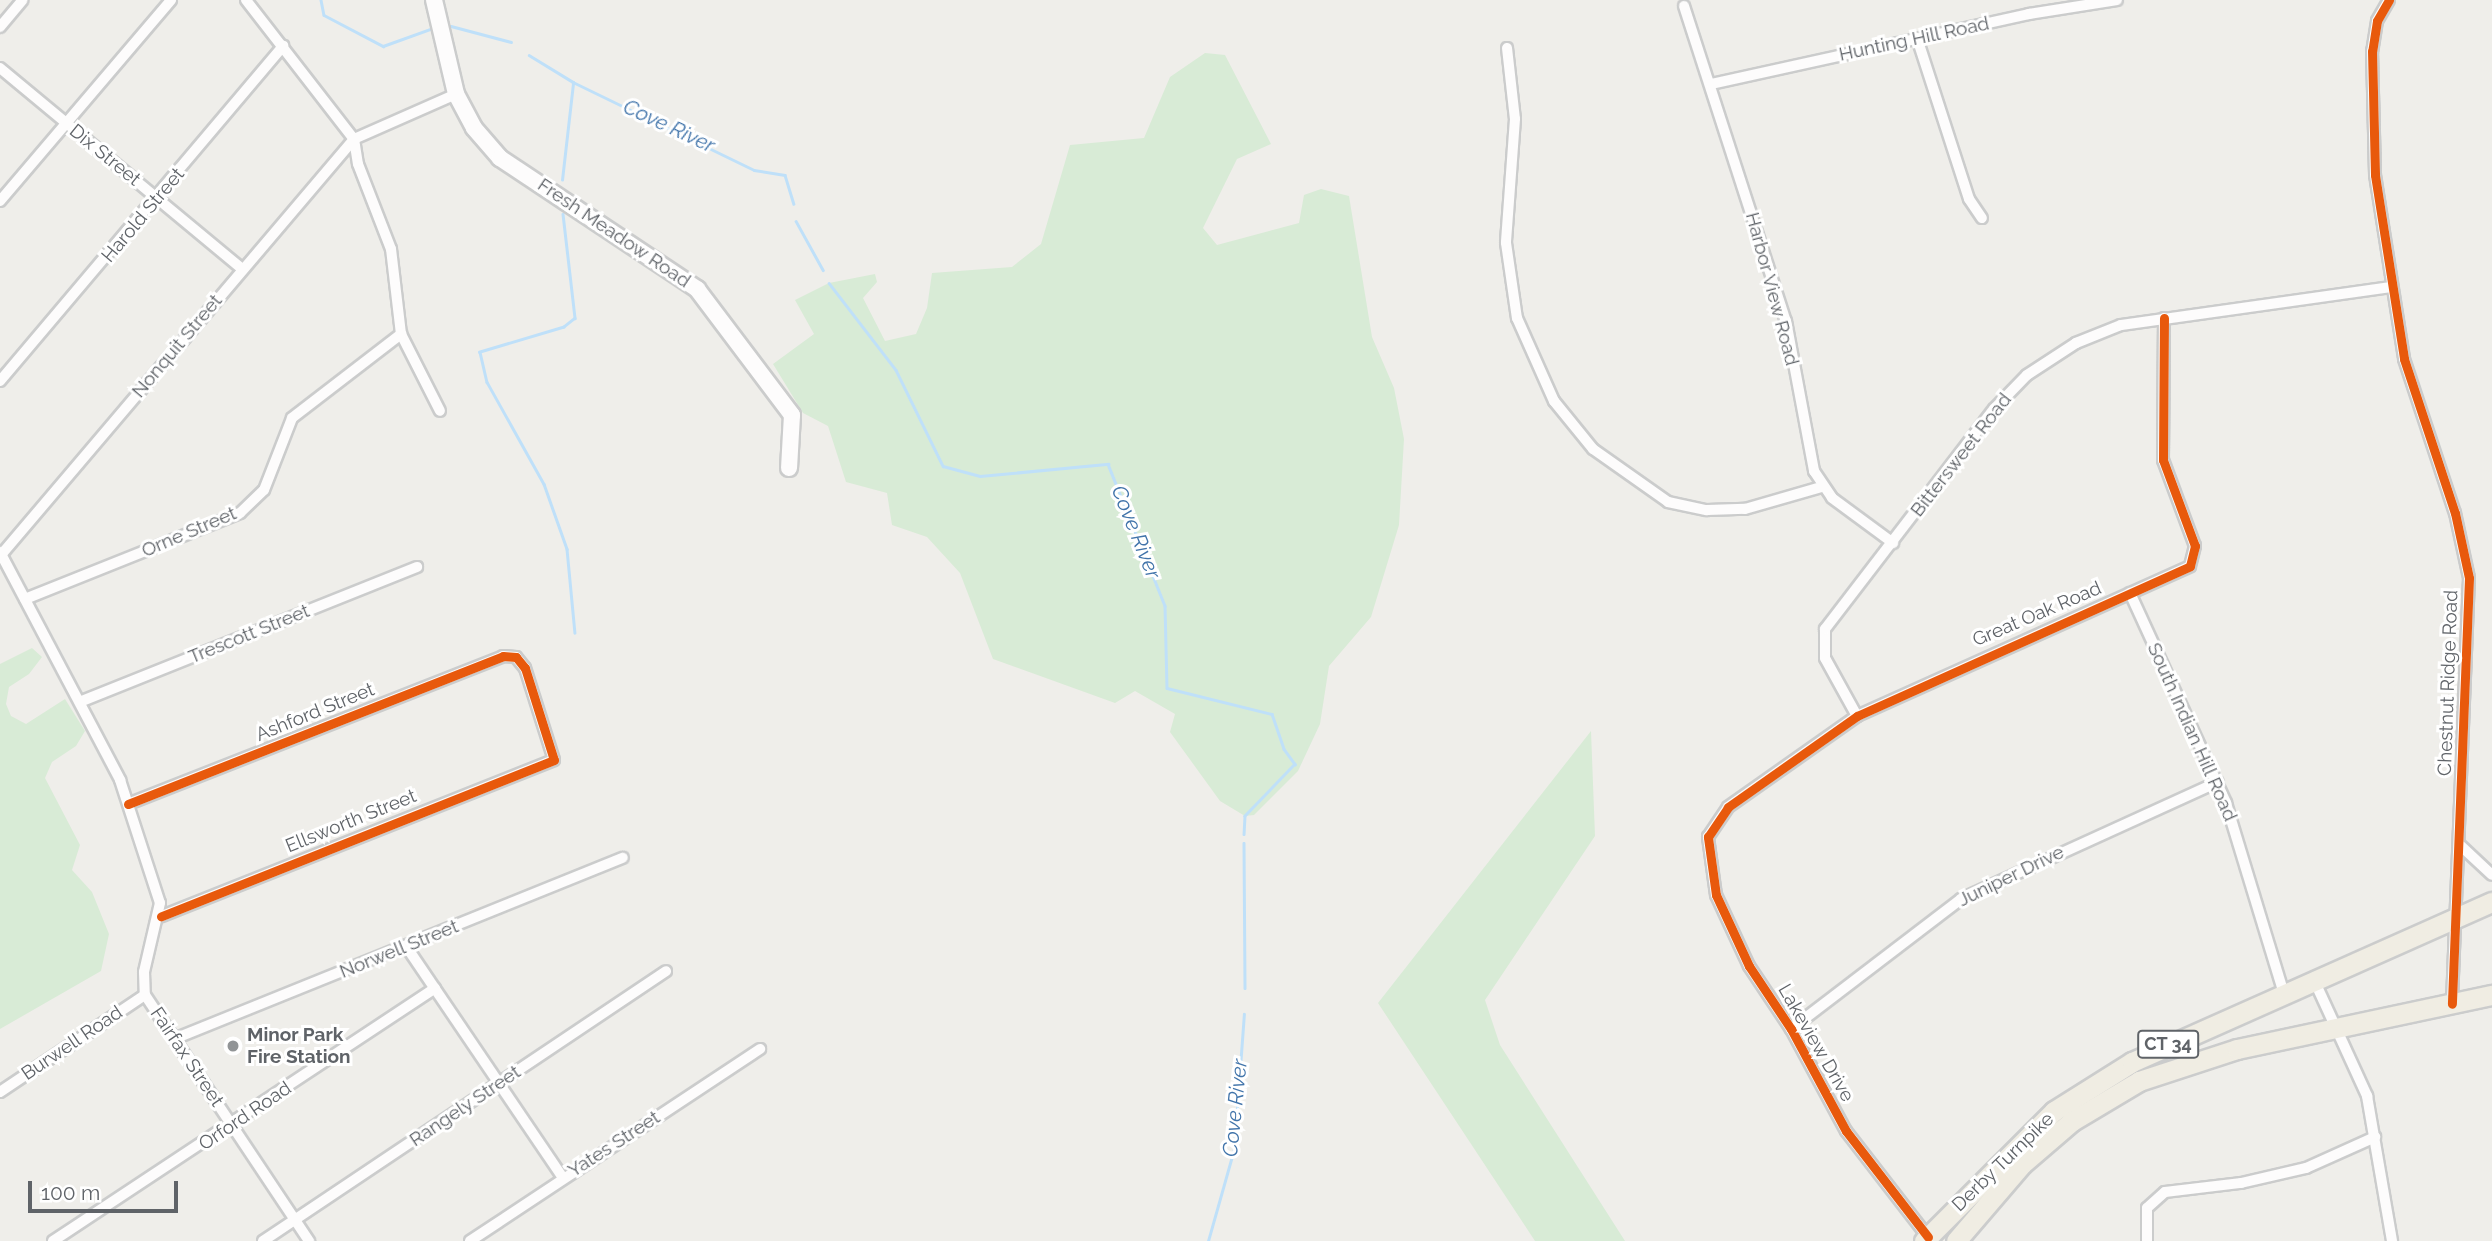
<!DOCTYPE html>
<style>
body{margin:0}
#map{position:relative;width:2492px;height:1241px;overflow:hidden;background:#efeeea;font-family:Raleway,sans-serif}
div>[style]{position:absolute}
.green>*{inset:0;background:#d8ebd6}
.stream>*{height:2.5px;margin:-1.25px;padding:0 1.25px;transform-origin:1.25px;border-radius:1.25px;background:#bfe0f9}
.roads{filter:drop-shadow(2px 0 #cbcccc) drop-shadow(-2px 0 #cbcccc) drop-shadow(0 2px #cbcccc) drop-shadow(0 -2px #cbcccc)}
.street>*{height:10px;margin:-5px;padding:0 5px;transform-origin:5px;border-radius:5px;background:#fdfcfc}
.secondary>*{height:16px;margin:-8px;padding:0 8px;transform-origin:8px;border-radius:8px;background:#fdfcfc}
.highway>*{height:19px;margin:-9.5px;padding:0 9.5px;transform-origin:9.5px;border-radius:9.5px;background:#f0ede3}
.cycleway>*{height:9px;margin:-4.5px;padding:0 4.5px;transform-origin:4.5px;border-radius:4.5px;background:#e8590c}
.dots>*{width:19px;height:19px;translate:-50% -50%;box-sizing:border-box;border:4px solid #fff;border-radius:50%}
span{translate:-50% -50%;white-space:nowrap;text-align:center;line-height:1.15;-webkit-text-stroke:6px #fff;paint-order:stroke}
.shield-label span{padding:2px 5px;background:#fff;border:2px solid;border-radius:5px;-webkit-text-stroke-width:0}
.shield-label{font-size:18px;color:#5f6368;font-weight:700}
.street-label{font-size:19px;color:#5f6368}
.poi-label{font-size:19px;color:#5f6368;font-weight:700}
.left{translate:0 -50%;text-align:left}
.water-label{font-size:21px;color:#4174aa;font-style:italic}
.scale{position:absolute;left:28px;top:1181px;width:150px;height:32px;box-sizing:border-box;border:4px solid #5f6368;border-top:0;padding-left:9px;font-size:21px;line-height:24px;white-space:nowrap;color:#5f6368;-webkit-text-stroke:5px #fff;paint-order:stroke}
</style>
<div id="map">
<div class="green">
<div style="clip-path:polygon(1205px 53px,1225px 55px,1271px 144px,1237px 159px,1203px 228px,1217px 245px,1299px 223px,1304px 195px,1321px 189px,1349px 196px,1372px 337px,1394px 388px,1404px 439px,1399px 525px,1371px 617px,1329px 666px,1320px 724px,1298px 771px,1254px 815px,1245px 816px,1220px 801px,1170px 732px,1175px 714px,1135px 691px,1115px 703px,993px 659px,960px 573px,927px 537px,892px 525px,887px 493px,846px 482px,828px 426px,803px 413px,773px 364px,814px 334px,795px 300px,829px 283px,875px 274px,877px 282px,863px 298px,885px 341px,916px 334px,927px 308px,932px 273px,1012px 267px,1041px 244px,1070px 145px,1144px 138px,1170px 77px)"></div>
<div style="clip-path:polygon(32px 648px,42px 657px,29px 674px,9px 687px,6px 704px,11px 716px,26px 724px,65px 699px,85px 731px,76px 746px,52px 762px,45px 778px,80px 845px,72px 870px,92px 892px,109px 934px,101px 971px,0 1029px,0 664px)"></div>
<div style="clip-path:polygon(1591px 731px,1595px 836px,1485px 1000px,1500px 1045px,1625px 1241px,1535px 1241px,1378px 1003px)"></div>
</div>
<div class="stream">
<div style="left:321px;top:0;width:15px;rotate:79deg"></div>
<div style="left:324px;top:15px;width:67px;rotate:27.7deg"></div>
<div style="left:383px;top:46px;width:53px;rotate:-19.8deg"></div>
<div style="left:451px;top:26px;width:62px;rotate:14.9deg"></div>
<div style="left:529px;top:55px;width:52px;rotate:31.5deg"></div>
<div style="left:573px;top:82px;width:201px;rotate:25.9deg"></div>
<div style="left:754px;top:170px;width:31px;rotate:9deg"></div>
<div style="left:785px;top:175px;width:30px;rotate:73deg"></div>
<div style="left:562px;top:180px;width:98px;rotate:-83.5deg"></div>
<div style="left:563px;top:214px;width:105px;rotate:83.4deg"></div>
<div style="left:575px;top:318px;width:14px;rotate:141deg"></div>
<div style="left:564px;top:327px;width:88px;rotate:163.4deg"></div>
<div style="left:480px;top:352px;width:31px;rotate:77deg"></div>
<div style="left:487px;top:382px;width:117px;rotate:60.8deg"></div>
<div style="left:544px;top:484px;width:69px;rotate:70.5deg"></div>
<div style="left:567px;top:549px;width:84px;rotate:84.6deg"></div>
<div style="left:796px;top:221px;width:56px;rotate:61.1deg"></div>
<div style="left:829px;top:283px;width:110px;rotate:52.4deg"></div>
<div style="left:896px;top:370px;width:107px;rotate:63.9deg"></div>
<div style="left:943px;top:466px;width:38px;rotate:15deg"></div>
<div style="left:980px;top:476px;width:129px;rotate:-5.4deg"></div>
<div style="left:1108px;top:464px;width:153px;rotate:68.1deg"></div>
<div style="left:1165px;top:606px;width:82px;rotate:88.6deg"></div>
<div style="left:1167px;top:688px;width:108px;rotate:13.9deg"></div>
<div style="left:1272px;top:714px;width:37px;rotate:71deg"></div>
<div style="left:1284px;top:749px;width:19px;rotate:54deg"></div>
<div style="left:1295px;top:764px;width:72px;rotate:133.9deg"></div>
<div style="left:1245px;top:816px;width:18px;rotate:93deg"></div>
<div style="left:1244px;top:843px;width:145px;rotate:89.6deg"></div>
<div style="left:1208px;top:1241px;width:96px;rotate:-74.2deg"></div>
<div style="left:1234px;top:1149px;width:135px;rotate:-85.8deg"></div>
</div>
<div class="roads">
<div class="street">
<div style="left:246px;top:0;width:176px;rotate:52.2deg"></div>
<div style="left:354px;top:139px;width:25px;rotate:81deg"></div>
<div style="left:358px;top:164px;width:91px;rotate:68.8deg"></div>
<div style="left:391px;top:249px;width:86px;rotate:83.3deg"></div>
<div style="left:401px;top:334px;width:86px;rotate:63.1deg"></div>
<div style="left:2389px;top:0;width:24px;rotate:120deg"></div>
<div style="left:2377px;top:21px;width:30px;rotate:99deg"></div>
<div style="left:2372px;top:51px;width:124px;rotate:88.6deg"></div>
<div style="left:2375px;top:175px;width:186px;rotate:81deg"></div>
<div style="left:2404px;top:359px;width:162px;rotate:71.7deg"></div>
<div style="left:2455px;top:513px;width:66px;rotate:77.8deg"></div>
<div style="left:2469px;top:578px;width:426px;rotate:92.3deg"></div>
<div style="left:1684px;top:6px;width:331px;rotate:72.1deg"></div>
<div style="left:1786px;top:321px;width:153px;rotate:79.4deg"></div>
<div style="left:1814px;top:471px;width:32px;rotate:56deg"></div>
<div style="left:1832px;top:498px;width:76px;rotate:36.4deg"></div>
<div style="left:0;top:27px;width:35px;rotate:-50deg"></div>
<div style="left:1917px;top:38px;width:169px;rotate:72.1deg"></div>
<div style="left:1969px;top:199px;width:23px;rotate:56deg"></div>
<div style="left:1507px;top:48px;width:71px;rotate:83.6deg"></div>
<div style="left:1515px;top:119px;width:124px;rotate:94.2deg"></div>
<div style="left:1506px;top:243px;width:76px;rotate:81.7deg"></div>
<div style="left:1517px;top:318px;width:91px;rotate:66deg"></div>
<div style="left:1554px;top:401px;width:62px;rotate:50.9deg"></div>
<div style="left:1593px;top:449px;width:92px;rotate:35.2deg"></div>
<div style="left:1668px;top:502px;width:40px;rotate:12deg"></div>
<div style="left:1707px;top:510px;width:38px;rotate:-2deg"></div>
<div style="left:1745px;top:509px;width:79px;rotate:-16.1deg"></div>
<div style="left:0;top:68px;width:315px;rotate:39.7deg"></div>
<div style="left:1711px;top:84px;width:326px;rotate:-12.4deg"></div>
<div style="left:2029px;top:14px;width:89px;rotate:-9deg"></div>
<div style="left:0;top:201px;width:264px;rotate:-49.6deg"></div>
<div style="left:0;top:381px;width:439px;rotate:-49.8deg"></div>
<div style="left:0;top:552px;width:258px;rotate:62.2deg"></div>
<div style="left:120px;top:780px;width:129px;rotate:72deg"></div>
<div style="left:160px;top:903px;width:71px;rotate:103.1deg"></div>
<div style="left:144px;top:972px;width:23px;rotate:88deg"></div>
<div style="left:145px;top:995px;width:296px;rotate:56.3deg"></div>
<div style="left:1px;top:555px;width:546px;rotate:-49.68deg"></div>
<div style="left:354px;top:139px;width:111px;rotate:-23.8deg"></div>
<div style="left:2130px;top:593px;width:231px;rotate:65.4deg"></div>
<div style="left:2226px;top:803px;width:200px;rotate:73.1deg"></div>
<div style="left:25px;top:599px;width:232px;rotate:-21.8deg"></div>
<div style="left:240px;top:513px;width:33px;rotate:-44deg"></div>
<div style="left:264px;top:490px;width:77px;rotate:-68.7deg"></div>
<div style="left:292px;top:418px;width:138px;rotate:-37.6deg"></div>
<div style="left:82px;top:701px;width:361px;rotate:-21.8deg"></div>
<div style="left:1857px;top:716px;width:66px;rotate:-118.9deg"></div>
<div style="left:1825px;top:658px;width:29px;rotate:-90deg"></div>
<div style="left:1825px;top:629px;width:277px;rotate:-52.5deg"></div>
<div style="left:1994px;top:409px;width:47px;rotate:-45.9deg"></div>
<div style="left:2027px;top:375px;width:59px;rotate:-33.1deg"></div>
<div style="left:2076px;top:343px;width:48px;rotate:-21.8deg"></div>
<div style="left:2121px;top:325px;width:273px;rotate:-8deg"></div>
<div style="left:128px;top:804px;width:403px;rotate:-21.5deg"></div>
<div style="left:503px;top:656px;width:13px;rotate:4deg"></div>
<div style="left:516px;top:657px;width:14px;rotate:51deg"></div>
<div style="left:525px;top:668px;width:96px;rotate:72.5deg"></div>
<div style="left:554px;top:760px;width:423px;rotate:158.3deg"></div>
<div style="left:2461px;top:846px;width:42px;rotate:43.1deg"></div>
<div style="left:406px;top:946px;width:280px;rotate:55.9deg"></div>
<div style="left:2314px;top:980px;width:128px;rotate:65.4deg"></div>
<div style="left:2367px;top:1096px;width:147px;rotate:80.2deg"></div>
<div style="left:1791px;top:1029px;width:214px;rotate:-37.4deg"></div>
<div style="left:1961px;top:899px;width:282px;rotate:-24.5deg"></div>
<div style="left:174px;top:1039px;width:484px;rotate:-22deg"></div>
<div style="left:0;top:1092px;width:174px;rotate:-33.8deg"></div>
<div style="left:1928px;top:1237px;width:134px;rotate:-127.7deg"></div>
<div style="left:1846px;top:1131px;width:116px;rotate:-118.3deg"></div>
<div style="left:1791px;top:1029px;width:76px;rotate:-123.7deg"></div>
<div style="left:1749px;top:966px;width:78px;rotate:-114.9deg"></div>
<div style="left:1716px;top:895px;width:59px;rotate:-97.9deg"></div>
<div style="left:1708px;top:837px;width:36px;rotate:-56deg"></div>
<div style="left:1728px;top:807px;width:158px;rotate:-35.2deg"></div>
<div style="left:1857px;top:716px;width:365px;rotate:-24.2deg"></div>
<div style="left:2190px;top:566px;width:21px;rotate:-76deg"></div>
<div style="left:2195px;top:546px;width:92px;rotate:-110.4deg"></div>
<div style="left:2163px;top:460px;width:142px;rotate:-89.6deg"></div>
<div style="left:53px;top:1241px;width:458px;rotate:-33.5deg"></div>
<div style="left:263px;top:1241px;width:485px;rotate:-33.8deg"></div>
<div style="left:470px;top:1241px;width:348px;rotate:-33.5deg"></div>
<div style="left:2147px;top:1241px;width:33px;rotate:-90deg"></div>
<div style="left:2147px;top:1208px;width:24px;rotate:-42deg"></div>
<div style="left:2165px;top:1192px;width:77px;rotate:-6.8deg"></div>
<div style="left:2241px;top:1183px;width:67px;rotate:-13deg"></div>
<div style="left:2306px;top:1168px;width:76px;rotate:-24.2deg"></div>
</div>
<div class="secondary">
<div style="left:434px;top:0;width:97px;rotate:76.8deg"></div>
<div style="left:456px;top:94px;width:38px;rotate:62deg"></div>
<div style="left:474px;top:128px;width:40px;rotate:49deg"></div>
<div style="left:500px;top:158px;width:237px;rotate:33.6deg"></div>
<div style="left:697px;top:289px;width:158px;rotate:53deg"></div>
<div style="left:792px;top:415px;width:53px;rotate:93.2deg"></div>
</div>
<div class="highway">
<div style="left:1924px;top:1241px;width:184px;rotate:-45deg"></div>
<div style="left:2054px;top:1111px;width:92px;rotate:-32.1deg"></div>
<div style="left:2132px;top:1062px;width:394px;rotate:-24deg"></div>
<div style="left:1956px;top:1241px;width:101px;rotate:-49.4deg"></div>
<div style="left:2022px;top:1164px;width:66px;rotate:-40.7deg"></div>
<div style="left:2072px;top:1121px;width:78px;rotate:-30.8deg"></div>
<div style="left:2139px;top:1081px;width:103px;rotate:-18.1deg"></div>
<div style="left:2237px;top:1049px;width:261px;rotate:-12deg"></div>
</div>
</div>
<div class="cycleway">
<div style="left:2389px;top:0;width:24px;rotate:120deg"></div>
<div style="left:2377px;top:21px;width:30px;rotate:99deg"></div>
<div style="left:2372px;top:51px;width:124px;rotate:88.6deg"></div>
<div style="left:2375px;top:175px;width:186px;rotate:81deg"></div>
<div style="left:2404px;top:359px;width:162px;rotate:71.7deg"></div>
<div style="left:2455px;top:513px;width:66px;rotate:77.8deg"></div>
<div style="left:2469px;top:578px;width:426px;rotate:92.3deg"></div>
<div style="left:128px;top:804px;width:403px;rotate:-21.5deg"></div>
<div style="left:503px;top:656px;width:13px;rotate:4deg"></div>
<div style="left:516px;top:657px;width:14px;rotate:51deg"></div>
<div style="left:525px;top:668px;width:96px;rotate:72.5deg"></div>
<div style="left:554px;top:760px;width:423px;rotate:158.3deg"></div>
<div style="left:1928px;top:1237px;width:134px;rotate:-127.7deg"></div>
<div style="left:1846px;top:1131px;width:116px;rotate:-118.3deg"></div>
<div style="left:1791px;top:1029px;width:76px;rotate:-123.7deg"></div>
<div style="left:1749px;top:966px;width:78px;rotate:-114.9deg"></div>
<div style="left:1716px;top:895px;width:59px;rotate:-97.9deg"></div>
<div style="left:1708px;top:837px;width:36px;rotate:-56deg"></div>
<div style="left:1728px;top:807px;width:158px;rotate:-35.2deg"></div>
<div style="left:1857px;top:716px;width:365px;rotate:-24.2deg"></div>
<div style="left:2190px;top:566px;width:21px;rotate:-76deg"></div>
<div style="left:2195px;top:546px;width:92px;rotate:-110.4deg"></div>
<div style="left:2163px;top:460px;width:142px;rotate:-89.6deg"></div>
</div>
<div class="dots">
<div style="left:233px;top:1046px;background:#919496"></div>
</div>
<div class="shield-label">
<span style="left:2168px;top:1044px">CT 34</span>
</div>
<div class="street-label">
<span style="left:1914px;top:39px;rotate:-12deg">Hunting Hill Road</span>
<span style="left:105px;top:155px;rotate:39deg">Dix Street</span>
<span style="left:143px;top:215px;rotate:-50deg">Harold Street</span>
<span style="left:614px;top:233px;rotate:34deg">Fresh Meadow Road</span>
<span style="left:1772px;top:289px;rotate:75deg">Harbor View Road</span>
<span style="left:177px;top:346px;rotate:-50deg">Nonquit Street</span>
<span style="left:1961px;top:455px;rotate:-52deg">Bittersweet Road</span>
<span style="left:189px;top:532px;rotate:-23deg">Orne Street</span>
<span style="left:2037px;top:614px;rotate:-23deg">Great Oak Road</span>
<span style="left:249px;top:634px;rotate:-22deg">Trescott Street</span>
<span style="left:2448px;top:683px;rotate:-88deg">Chestnut Ridge Road</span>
<span style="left:315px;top:712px;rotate:-22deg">Ashford Street</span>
<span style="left:2192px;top:732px;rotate:66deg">South Indian Hill Road</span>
<span style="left:351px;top:821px;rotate:-22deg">Ellsworth Street</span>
<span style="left:2011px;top:876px;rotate:-26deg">Juniper Drive</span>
<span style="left:399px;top:949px;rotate:-22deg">Norwell Street</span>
<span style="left:72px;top:1043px;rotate:-34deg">Burwell Road</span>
<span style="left:1816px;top:1043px;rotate:60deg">Lakeview Drive</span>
<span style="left:187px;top:1057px;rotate:56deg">Fairfax Street</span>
<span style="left:465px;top:1106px;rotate:-34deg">Rangely Street</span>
<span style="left:245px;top:1116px;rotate:-34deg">Orford Road</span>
<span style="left:614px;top:1144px;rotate:-33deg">Yates Street</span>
<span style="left:2003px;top:1162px;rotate:-44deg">Derby Turnpike</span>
</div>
<div class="poi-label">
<span class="left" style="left:247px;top:1046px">Minor Park<br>Fire Station</span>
</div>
<div class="water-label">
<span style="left:669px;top:126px;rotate:25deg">Cove River</span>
<span style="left:1136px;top:532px;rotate:68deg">Cove River</span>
<span style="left:1235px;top:1108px;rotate:-84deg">Cove River</span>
</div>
<div class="scale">100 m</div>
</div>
